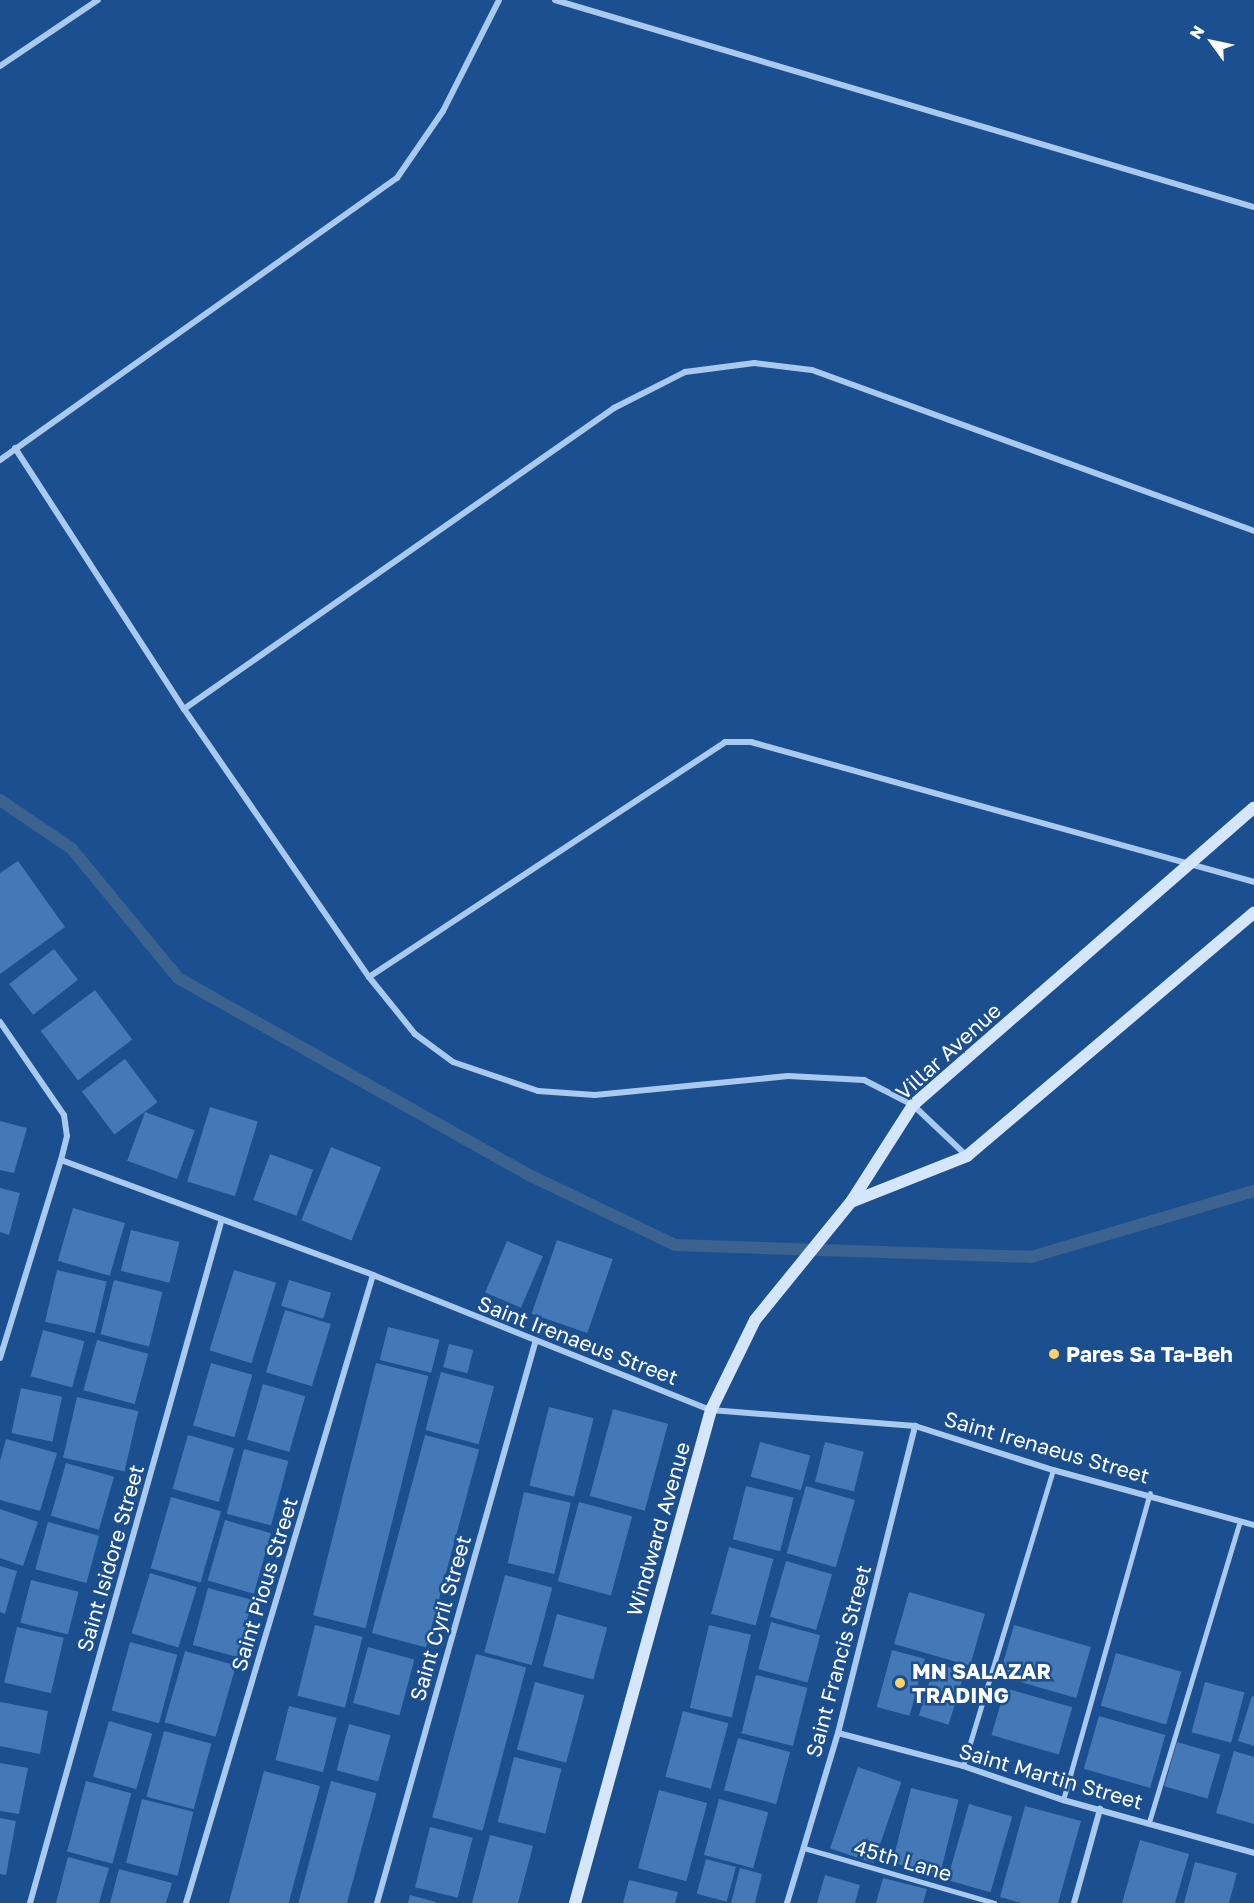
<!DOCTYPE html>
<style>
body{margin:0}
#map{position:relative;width:1254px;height:1903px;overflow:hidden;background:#1b4f8f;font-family:"Golos Text",sans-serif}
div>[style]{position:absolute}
.stream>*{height:12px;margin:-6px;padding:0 6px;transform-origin:6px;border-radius:6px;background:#3c6290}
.building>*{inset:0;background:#4478b7;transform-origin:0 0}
.pedestrian>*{height:5px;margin:-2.5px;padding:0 2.5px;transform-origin:2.5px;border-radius:2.5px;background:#a9c9ee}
.minor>*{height:6px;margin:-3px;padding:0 3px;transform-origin:3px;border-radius:3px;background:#a9c9ee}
.secondary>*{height:12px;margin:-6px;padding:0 6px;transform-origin:6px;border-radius:6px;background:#d6e6fa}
.dots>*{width:16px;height:16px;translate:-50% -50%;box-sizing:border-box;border:3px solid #1b4f8f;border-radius:50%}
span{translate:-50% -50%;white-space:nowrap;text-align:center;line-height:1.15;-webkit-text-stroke:5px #1b4f8f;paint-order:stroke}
.street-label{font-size:21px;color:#fff}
.poi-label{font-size:21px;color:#fff;font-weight:700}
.left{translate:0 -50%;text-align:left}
.north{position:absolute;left:1182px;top:12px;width:60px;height:60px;-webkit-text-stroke:4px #1b4f8f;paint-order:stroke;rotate:303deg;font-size:16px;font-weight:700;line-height:24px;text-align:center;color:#fff}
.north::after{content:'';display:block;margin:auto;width:21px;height:27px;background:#fff;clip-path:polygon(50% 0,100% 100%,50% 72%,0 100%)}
</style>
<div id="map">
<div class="stream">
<div style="left:0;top:800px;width:86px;rotate:34.1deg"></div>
<div style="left:71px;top:848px;width:168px;rotate:50.5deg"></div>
<div style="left:178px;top:978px;width:400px;rotate:29.3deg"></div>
<div style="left:527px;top:1174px;width:164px;rotate:25.6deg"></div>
<div style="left:675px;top:1245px;width:356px;rotate:1.9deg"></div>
<div style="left:1031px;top:1257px;width:233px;rotate:-16.5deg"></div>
</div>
<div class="building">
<div style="clip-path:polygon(18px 861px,65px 927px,0 974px,0 873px)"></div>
<div style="left:54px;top:949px;width:39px;height:57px;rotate:52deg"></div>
<div style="left:95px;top:990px;width:62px;height:68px;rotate:53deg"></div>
<div style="left:125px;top:1059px;width:54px;height:54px;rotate:53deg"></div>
<div style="left:210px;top:1107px;width:50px;height:78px;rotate:17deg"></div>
<div style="left:145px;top:1112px;width:53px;height:52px;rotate:20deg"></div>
<div style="clip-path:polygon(0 1121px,27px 1128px,14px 1173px,0 1170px)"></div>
<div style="left:331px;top:1147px;width:54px;height:79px;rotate:22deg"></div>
<div style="left:270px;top:1154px;width:46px;height:49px;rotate:20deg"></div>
<div style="clip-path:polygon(0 1188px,20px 1193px,9px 1235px,0 1232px)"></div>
<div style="left:73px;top:1208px;width:54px;height:55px;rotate:16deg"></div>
<div style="left:131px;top:1230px;width:50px;height:42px;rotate:14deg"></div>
<div style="left:557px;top:1240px;width:59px;height:78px;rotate:19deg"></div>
<div style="left:507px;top:1241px;width:39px;height:56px;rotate:23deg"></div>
<div style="left:57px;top:1270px;width:51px;height:53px;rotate:13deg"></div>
<div style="left:234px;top:1270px;width:44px;height:84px;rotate:17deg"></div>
<div style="left:114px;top:1280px;width:50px;height:56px;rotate:14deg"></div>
<div style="left:289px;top:1280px;width:44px;height:27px;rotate:17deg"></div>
<div style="left:285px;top:1310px;width:48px;height:65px;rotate:17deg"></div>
<div style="left:388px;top:1327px;width:53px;height:34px;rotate:14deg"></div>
<div style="left:43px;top:1330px;width:43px;height:48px;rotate:15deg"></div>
<div style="left:97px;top:1340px;width:53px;height:52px;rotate:15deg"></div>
<div style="left:449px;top:1344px;width:25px;height:24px;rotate:14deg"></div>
<div style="left:211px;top:1363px;width:43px;height:65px;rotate:16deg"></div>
<div style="left:376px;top:1363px;width:54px;height:260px;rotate:14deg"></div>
<div style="left:441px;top:1372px;width:55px;height:60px;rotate:15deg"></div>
<div style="left:263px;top:1384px;width:44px;height:58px;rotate:16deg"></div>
<div style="left:21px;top:1388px;width:42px;height:46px;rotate:12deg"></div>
<div style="left:77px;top:1397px;width:63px;height:62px;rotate:13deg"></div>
<div style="left:549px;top:1407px;width:46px;height:81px;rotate:14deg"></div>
<div style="left:613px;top:1409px;width:57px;height:90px;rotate:15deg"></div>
<div style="left:188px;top:1435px;width:48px;height:56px;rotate:16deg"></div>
<div style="left:425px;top:1435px;width:56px;height:205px;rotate:15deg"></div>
<div style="clip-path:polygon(6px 1439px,57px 1453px,40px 1511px,0 1500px,0 1461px)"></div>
<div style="left:760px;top:1442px;width:52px;height:36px;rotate:15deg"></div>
<div style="left:825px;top:1442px;width:40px;height:41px;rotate:14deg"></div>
<div style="left:244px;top:1449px;width:46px;height:67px;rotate:15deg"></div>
<div style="left:66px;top:1463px;width:50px;height:55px;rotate:16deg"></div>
<div style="left:746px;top:1486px;width:49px;height:55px;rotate:14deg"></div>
<div style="left:806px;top:1486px;width:51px;height:70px;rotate:16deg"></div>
<div style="left:524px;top:1492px;width:48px;height:73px;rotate:13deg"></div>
<div style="left:171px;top:1497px;width:52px;height:74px;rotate:16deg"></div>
<div style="left:579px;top:1502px;width:55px;height:82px;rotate:15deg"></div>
<div style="clip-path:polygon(0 1509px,38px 1522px,23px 1566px,0 1558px)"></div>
<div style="left:225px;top:1520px;width:48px;height:63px;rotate:16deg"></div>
<div style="left:48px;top:1522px;width:53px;height:49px;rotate:15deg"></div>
<div style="left:729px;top:1547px;width:46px;height:69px;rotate:15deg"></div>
<div style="left:786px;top:1561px;width:48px;height:58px;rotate:16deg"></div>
<div style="clip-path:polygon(0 1566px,17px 1571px,5px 1614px,0 1612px)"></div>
<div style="left:150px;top:1573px;width:49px;height:63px;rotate:17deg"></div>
<div style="left:505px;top:1575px;width:49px;height:80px;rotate:15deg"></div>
<div style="left:31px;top:1580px;width:49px;height:44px;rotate:14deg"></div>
<div style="left:208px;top:1588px;width:46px;height:59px;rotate:15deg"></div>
<div style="left:909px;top:1592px;width:79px;height:54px;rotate:16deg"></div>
<div style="left:557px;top:1614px;width:52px;height:54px;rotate:15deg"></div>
<div style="left:771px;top:1622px;width:51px;height:49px;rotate:15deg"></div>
<div style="left:315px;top:1625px;width:49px;height:73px;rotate:14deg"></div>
<div style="left:709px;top:1625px;width:43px;height:85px;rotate:13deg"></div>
<div style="left:1014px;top:1625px;width:80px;height:53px;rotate:16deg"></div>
<div style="left:17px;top:1627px;width:48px;height:57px;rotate:13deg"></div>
<div style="left:130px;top:1642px;width:49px;height:71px;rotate:15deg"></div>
<div style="left:368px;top:1647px;width:48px;height:58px;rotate:15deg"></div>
<div style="left:892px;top:1650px;width:34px;height:59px;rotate:15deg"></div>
<div style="left:185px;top:1651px;width:53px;height:74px;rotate:16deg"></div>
<div style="left:1116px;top:1653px;width:68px;height:55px;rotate:16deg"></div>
<div style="left:476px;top:1654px;width:52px;height:169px;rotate:15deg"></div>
<div style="left:935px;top:1663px;width:31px;height:55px;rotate:17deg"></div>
<div style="left:756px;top:1675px;width:53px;height:60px;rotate:14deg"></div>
<div style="left:535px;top:1682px;width:51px;height:70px;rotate:15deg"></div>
<div style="left:1205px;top:1682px;width:41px;height:52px;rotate:15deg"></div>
<div style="left:1005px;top:1688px;width:70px;height:49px;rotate:16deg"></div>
<div style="clip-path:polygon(1252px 1696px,1254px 1697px,1254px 1746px,1238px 1741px)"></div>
<div style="clip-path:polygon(0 1702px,48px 1711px,40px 1754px,0 1746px)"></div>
<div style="left:289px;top:1706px;width:49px;height:56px;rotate:14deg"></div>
<div style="left:683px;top:1711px;width:47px;height:68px;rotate:15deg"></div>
<div style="left:1099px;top:1716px;width:69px;height:55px;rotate:16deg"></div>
<div style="left:109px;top:1721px;width:45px;height:58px;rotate:16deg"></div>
<div style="left:349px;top:1724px;width:43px;height:48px;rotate:15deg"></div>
<div style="left:164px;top:1731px;width:49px;height:68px;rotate:15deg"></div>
<div style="left:738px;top:1738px;width:54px;height:54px;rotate:15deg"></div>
<div style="left:1177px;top:1742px;width:45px;height:46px;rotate:16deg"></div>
<div style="clip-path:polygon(1234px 1751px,1254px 1757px,1254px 1824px,1216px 1813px)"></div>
<div style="left:514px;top:1757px;width:49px;height:67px;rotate:14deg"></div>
<div style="clip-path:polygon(0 1763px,28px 1768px,19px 1814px,0 1811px)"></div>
<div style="left:858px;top:1767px;width:46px;height:86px;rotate:19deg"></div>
<div style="left:264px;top:1771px;width:58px;height:137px;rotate:15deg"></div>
<div style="left:86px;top:1781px;width:47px;height:73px;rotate:15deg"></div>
<div style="left:331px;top:1781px;width:47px;height:126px;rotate:15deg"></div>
<div style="left:911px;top:1788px;width:49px;height:77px;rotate:14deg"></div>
<div style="left:659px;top:1790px;width:50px;height:81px;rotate:15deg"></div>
<div style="left:142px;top:1799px;width:53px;height:66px;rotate:14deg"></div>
<div style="left:719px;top:1799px;width:51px;height:58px;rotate:15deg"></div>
<div style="left:969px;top:1804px;width:45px;height:79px;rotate:16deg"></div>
<div style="clip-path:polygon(1025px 1806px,1081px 1821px,1058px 1903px,1021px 1903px,1000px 1897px)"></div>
<div style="clip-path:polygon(0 1818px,16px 1821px,6px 1875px,0 1874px)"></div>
<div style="left:430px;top:1827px;width:44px;height:62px;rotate:14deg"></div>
<div style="clip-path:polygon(490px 1835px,533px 1846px,518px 1903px,472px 1903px)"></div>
<div style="clip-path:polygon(1140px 1840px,1189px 1854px,1175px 1903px,1122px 1903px)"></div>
<div style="clip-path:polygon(68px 1857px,109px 1868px,99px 1903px,56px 1903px)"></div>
<div style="left:706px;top:1859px;width:31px;height:36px;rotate:15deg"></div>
<div style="clip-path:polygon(1195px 1862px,1237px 1873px,1229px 1903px,1184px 1903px)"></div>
<div style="clip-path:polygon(740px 1868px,762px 1874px,755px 1903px,731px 1903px)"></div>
<div style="clip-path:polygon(119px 1869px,172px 1883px,166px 1903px,110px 1903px)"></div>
<div style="clip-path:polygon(825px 1875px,860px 1885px,855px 1903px,817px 1903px)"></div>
<div style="clip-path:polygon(883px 1878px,927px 1889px,923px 1903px,876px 1903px)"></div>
<div style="clip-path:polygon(629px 1880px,678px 1892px,675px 1903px,623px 1903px)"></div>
<div style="clip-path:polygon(410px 1895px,436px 1902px,436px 1903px,408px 1903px)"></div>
</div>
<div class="pedestrian">
<div style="left:963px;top:1766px;width:309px;rotate:-73.1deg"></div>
<div style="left:1063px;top:1800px;width:319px;rotate:-74.2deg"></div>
<div style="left:1149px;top:1822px;width:314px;rotate:-73.2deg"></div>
<div style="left:804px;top:1848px;width:198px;rotate:16.1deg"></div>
</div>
<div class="minor">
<div style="left:555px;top:0;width:729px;rotate:16.5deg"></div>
<div style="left:0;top:66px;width:118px;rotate:-34deg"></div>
<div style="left:15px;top:448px;width:311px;rotate:57.1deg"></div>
<div style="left:184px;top:709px;width:326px;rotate:55.4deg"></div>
<div style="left:369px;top:977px;width:73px;rotate:51.1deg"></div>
<div style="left:415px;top:1034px;width:47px;rotate:36.4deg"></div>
<div style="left:453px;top:1062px;width:90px;rotate:18.8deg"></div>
<div style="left:538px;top:1091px;width:57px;rotate:4deg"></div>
<div style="left:595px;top:1095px;width:194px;rotate:-5.6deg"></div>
<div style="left:788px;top:1076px;width:76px;rotate:3deg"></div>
<div style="left:864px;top:1080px;width:55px;rotate:27deg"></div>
<div style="left:913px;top:1105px;width:74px;rotate:43.4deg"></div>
<div style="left:0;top:460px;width:487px;rotate:-35.4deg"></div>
<div style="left:397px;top:178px;width:81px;rotate:-55.5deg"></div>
<div style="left:443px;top:111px;width:124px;rotate:-63.2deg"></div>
<div style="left:184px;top:709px;width:525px;rotate:-34.99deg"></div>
<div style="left:614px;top:408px;width:80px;rotate:-26.9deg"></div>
<div style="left:685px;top:372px;width:70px;rotate:-7.4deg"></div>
<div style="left:754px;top:363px;width:58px;rotate:6.9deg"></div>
<div style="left:812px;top:370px;width:470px;rotate:20deg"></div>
<div style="left:369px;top:977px;width:427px;rotate:-33.4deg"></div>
<div style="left:725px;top:742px;width:26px"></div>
<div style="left:751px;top:742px;width:522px;rotate:15.55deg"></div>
<div style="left:0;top:1022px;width:113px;rotate:55.5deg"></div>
<div style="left:64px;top:1115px;width:21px;rotate:82deg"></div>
<div style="left:67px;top:1136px;width:25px;rotate:104deg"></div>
<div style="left:61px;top:1160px;width:333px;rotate:20.2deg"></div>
<div style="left:373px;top:1275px;width:364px;rotate:21.8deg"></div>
<div style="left:711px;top:1410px;width:205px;rotate:4.5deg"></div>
<div style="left:915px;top:1426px;width:145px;rotate:17.7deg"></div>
<div style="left:1053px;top:1470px;width:208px;rotate:15.3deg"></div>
<div style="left:0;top:1358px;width:207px;rotate:-72.9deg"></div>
<div style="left:838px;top:1733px;width:129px;rotate:14.8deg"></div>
<div style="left:963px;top:1766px;width:106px;rotate:18.8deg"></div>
<div style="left:1063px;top:1800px;width:198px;rotate:15.5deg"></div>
<div style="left:30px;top:1903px;width:707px;rotate:-74.33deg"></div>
<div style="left:186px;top:1903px;width:655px;rotate:-73.42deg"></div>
<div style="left:377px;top:1903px;width:582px;rotate:-74.24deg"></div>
<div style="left:787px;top:1903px;width:177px;rotate:-73.3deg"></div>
<div style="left:838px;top:1733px;width:317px;rotate:-75.9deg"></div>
<div style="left:1074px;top:1903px;width:98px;rotate:-74.5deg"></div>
</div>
<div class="secondary">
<div style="left:851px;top:1202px;width:125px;rotate:-21.6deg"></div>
<div style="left:967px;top:1156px;width:376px;rotate:-40.3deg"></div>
<div style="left:575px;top:1903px;width:511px;rotate:-74.58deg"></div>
<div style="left:711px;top:1410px;width:100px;rotate:-63.9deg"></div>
<div style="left:755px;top:1320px;width:152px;rotate:-50.9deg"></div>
<div style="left:851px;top:1202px;width:115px;rotate:-57.4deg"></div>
<div style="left:913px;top:1105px;width:452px;rotate:-41.1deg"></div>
</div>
<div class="dots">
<div style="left:1054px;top:1354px;background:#ffd166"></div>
<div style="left:900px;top:1683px;background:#ffd166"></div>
</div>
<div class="street-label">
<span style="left:948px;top:1051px;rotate:-42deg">Villar Avenue</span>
<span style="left:578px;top:1340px;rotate:21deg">Saint Irenaeus Street</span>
<span style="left:1047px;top:1447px;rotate:16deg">Saint Irenaeus Street</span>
<span style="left:658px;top:1529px;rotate:-74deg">Windward Avenue</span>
<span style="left:110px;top:1558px;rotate:-74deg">Saint Isidore Street</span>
<span style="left:264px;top:1584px;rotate:-73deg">Saint Pious Street</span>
<span style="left:440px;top:1618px;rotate:-74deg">Saint Cyril Street</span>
<span style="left:838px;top:1661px;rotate:-75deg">Saint Francis Street</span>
<span style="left:1051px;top:1776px;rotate:16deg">Saint Martin Street</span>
<span style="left:903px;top:1860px;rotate:16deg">45th Lane</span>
</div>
<div class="poi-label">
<span class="left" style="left:1066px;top:1354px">Pares Sa Ta-Beh</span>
<span class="left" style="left:912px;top:1683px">MN SALAZAR<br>TRADING</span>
</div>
<div class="north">N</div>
</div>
